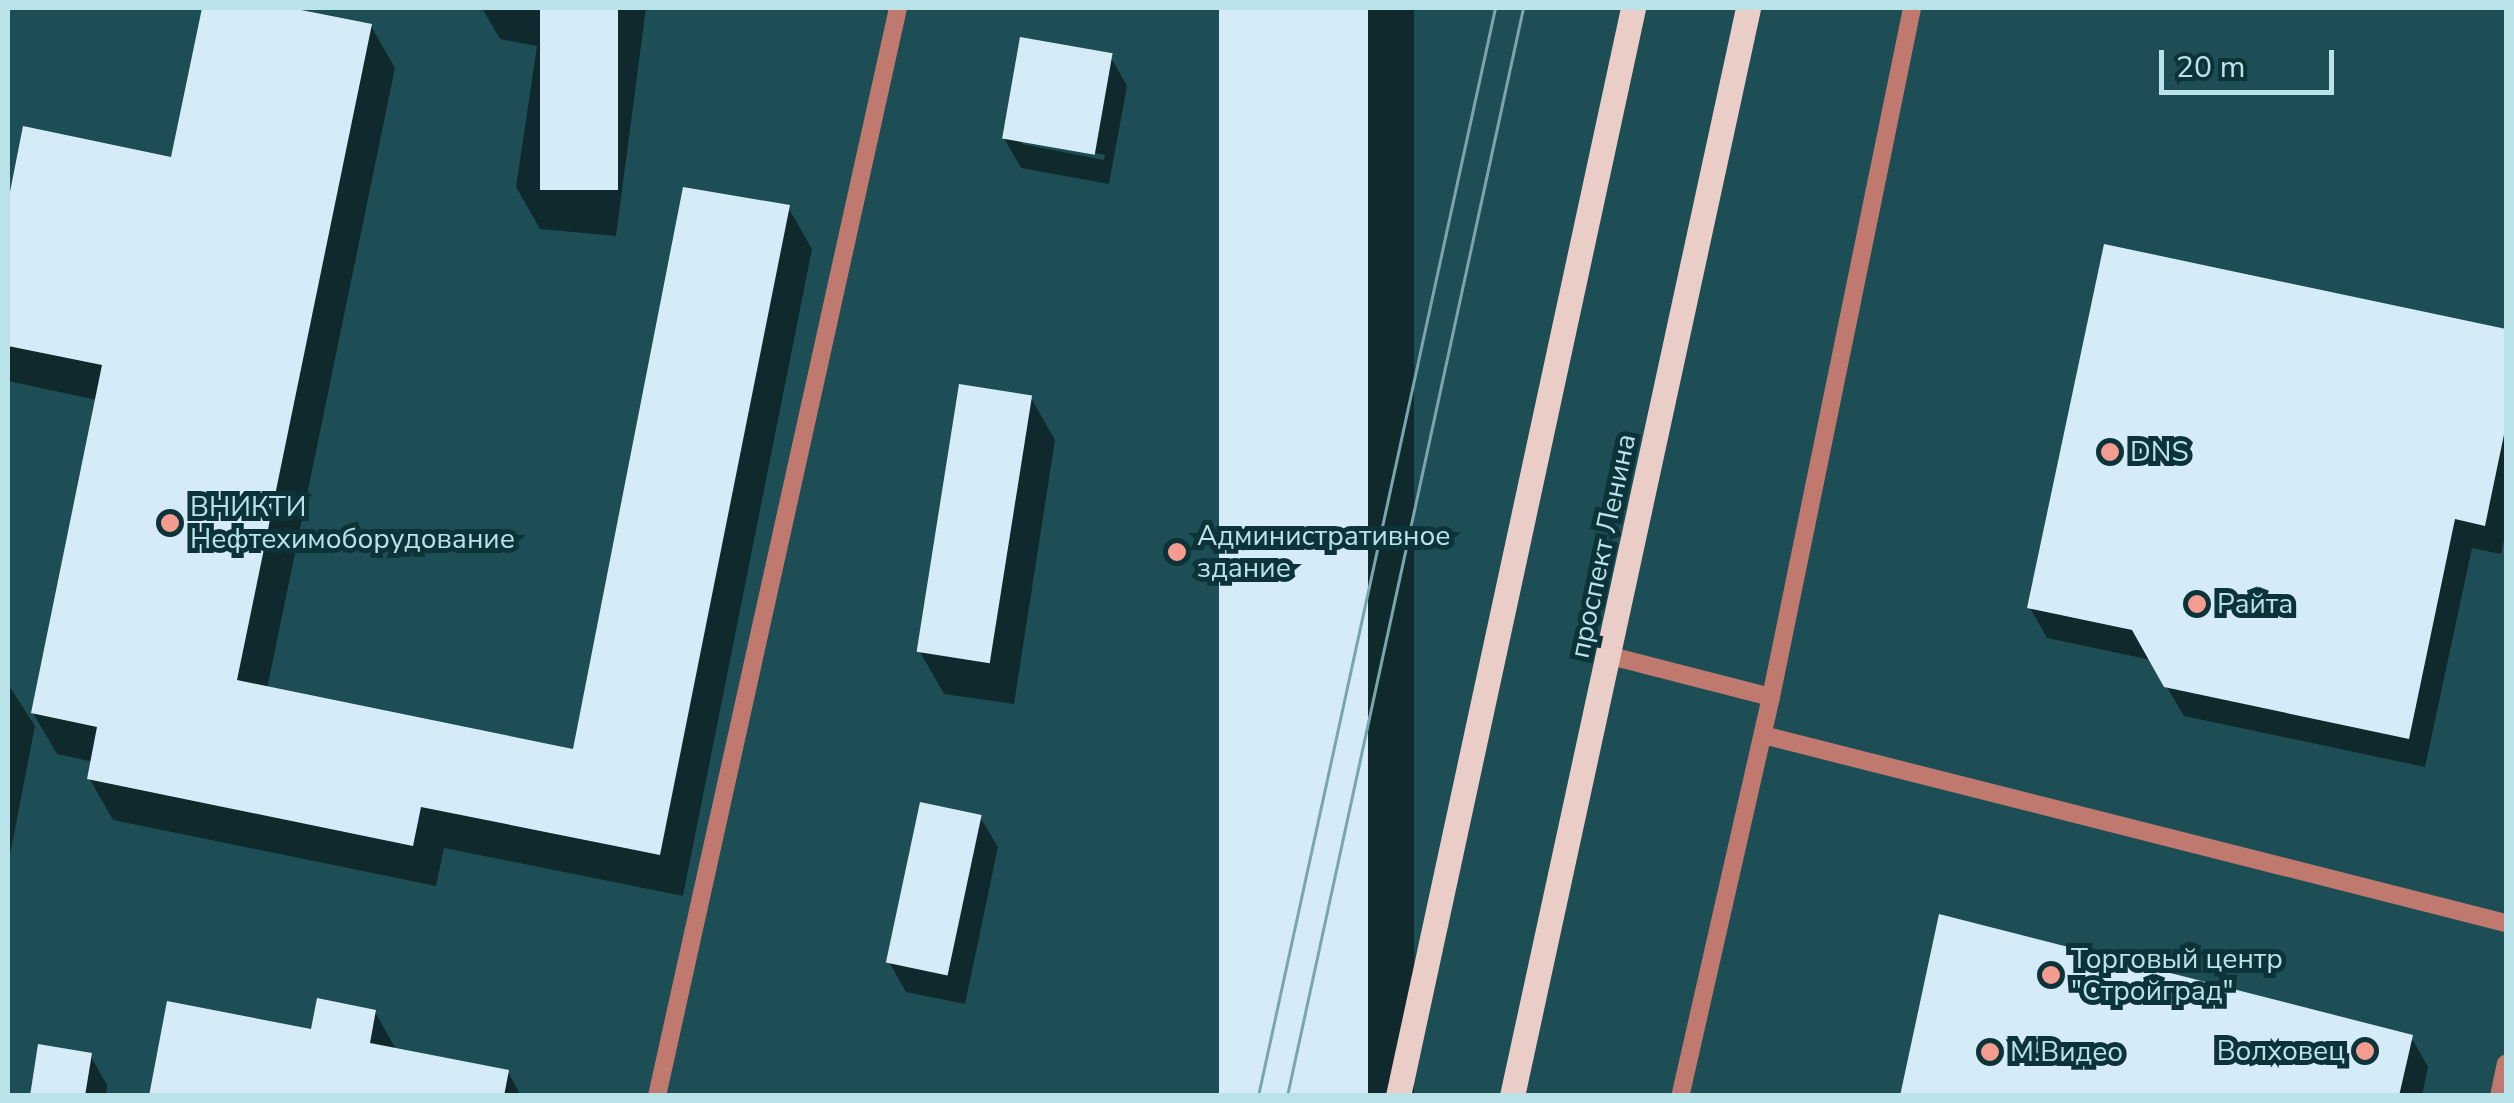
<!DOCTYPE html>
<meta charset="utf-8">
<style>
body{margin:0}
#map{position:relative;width:2514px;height:1103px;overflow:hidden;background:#1e4e55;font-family:"Nunito Sans",sans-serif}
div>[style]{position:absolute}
.shadow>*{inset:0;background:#0007;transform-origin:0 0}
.building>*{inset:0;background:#d5ecf8;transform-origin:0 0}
.minor>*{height:18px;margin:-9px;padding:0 9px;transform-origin:9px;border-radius:9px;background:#c0796e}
.major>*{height:25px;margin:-12.5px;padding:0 12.5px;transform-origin:12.5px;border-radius:12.5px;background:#ebcdc8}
.tram>*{height:2.5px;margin:-1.25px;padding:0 1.25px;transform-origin:1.25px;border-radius:1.25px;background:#79a5ac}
.dots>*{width:28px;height:28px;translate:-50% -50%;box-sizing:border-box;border:5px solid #0b3338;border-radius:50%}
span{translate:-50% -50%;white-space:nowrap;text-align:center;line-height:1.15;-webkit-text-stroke:10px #0b3338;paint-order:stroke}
.poi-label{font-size:28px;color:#b9e2e9}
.left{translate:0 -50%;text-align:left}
.right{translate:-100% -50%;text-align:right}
.street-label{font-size:28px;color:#b9e2e9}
.frame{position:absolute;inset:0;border:10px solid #b9e2e9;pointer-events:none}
.scale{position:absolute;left:2159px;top:50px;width:175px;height:45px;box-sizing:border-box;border:5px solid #b9e2e9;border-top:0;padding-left:12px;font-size:30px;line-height:35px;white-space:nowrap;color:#b9e2e9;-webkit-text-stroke:8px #0b3338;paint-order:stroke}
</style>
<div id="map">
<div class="shadow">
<div style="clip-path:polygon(204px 8px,278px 8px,371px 26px,395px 68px,267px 689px,575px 752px,788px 207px,812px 249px,683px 896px,444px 848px,436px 886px,113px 820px,89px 778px,93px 762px,57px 754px,33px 713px,97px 400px,8px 381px,8px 214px,25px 129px,173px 160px)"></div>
<div style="clip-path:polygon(482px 8px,646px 8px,616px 236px,540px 229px,516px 187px,537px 46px,500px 39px)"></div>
<div style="left:1221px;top:8px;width:193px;height:1112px"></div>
<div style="clip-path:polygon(evenodd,1110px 56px,1127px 86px,1109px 184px,1021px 168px,1004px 138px,1110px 56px,1022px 139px,1105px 155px,1104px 160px,1022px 144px,1022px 139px)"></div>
<div style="clip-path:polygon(2106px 247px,2506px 332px,2506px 531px,2501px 554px,2472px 548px,2425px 767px,2184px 716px,2151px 660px,2047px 638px,2030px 608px)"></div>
<div style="clip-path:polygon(1031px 398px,1055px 440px,1014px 704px,944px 694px,920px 652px)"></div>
<div style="clip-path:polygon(8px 684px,35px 726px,8px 865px)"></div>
<div style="clip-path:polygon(980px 817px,998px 847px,965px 1004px,906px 992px,889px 962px)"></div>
<div style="clip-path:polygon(375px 1012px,397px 1051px,508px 1072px,521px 1096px,151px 1096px)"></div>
<div style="clip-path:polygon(2411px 1037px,2428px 1067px,2422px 1096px,1901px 1096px)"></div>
<div style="clip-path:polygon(90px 1055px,107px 1085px,106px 1096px,32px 1096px)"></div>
</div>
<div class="building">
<div style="clip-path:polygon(202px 8px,291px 8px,372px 24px,237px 680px,573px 749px,683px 187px,790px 205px,660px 855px,421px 807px,413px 846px,87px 779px,97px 727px,31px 713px,102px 365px,8px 346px,8px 202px,23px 126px,171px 157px)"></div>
<div style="left:540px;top:8px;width:78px;height:182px"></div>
<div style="left:1219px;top:8px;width:149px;height:1113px"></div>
<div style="left:1020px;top:37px;width:94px;height:103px;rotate:10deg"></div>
<div style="clip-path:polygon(2104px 244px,2506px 329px,2506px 425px,2485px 526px,2455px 519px,2409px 739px,2164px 687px,2132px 630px,2027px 608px)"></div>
<div style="left:959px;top:384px;width:74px;height:271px;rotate:9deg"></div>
<div style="left:920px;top:802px;width:63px;height:164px;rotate:12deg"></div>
<div style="clip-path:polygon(1939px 914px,2413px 1035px,2399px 1096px,1900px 1096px)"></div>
<div style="clip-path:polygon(317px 998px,376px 1010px,370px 1043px,509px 1070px,504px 1096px,149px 1096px,167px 1001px,311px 1029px)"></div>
<div style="clip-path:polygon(38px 1044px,92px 1053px,85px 1096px,30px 1096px)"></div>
</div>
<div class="minor">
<div style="left:1611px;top:656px;width:165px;rotate:14.4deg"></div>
<div style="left:1771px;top:697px;width:409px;rotate:102.8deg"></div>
<div style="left:1771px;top:697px;width:703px;rotate:-78.43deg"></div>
<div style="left:1763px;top:735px;width:766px;rotate:14.2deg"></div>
<div style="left:657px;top:1096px;width:1114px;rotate:-77.51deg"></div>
<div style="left:2499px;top:1096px;width:33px;rotate:-78deg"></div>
</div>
<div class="major">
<div style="left:1398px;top:1096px;width:1113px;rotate:-77.81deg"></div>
<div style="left:1512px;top:1096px;width:1113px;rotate:-77.76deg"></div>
</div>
<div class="tram">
<div style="left:1258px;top:1096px;width:1114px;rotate:-77.71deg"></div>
<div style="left:1287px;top:1096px;width:1113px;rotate:-77.76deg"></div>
</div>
<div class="dots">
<div style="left:2110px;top:452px;background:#f59c90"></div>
<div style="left:170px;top:523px;background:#f59c90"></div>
<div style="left:1177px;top:552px;background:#f59c90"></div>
<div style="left:2197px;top:604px;background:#f59c90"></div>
<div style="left:2051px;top:975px;background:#f59c90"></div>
<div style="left:2365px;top:1051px;background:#f59c90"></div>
<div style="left:1990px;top:1052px;background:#f59c90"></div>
</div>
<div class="poi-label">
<span class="left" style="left:2130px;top:452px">DNS</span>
<span class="left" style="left:190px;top:523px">ВНИКТИ<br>Нефтехимоборудование</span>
<span class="left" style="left:1197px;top:552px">Административное<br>здание</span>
<span class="left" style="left:2217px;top:604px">Райта</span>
<span class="left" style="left:2071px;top:975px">Торговый центр<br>"Стройград"</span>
<span class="right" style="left:2345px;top:1051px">Волховец</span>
<span class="left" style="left:2010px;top:1052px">М.Видео</span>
</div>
<div class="street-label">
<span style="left:1603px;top:546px;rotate:-78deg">проспект Ленина</span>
</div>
<div class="frame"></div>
<div class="scale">20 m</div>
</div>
